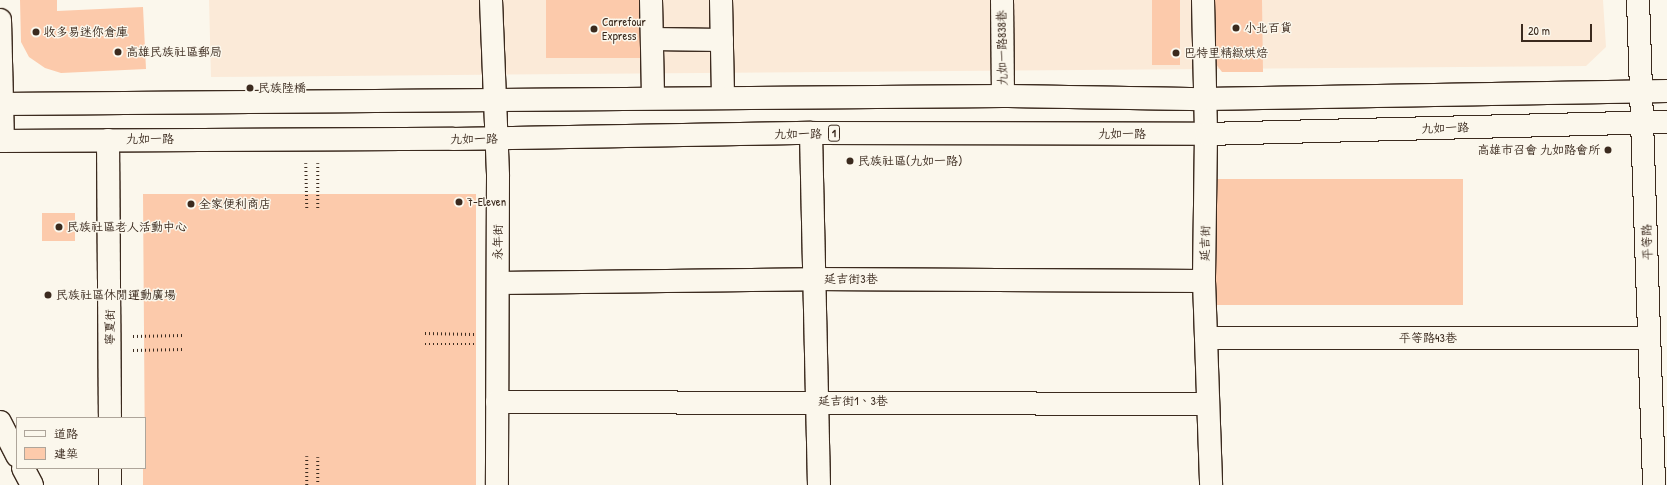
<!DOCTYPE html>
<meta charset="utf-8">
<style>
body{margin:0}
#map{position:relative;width:1667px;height:485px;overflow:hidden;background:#fbf7ec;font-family:"Patrick Hand","LXGW WenKai TC",sans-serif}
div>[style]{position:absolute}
.built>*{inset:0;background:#fbead8}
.building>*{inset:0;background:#fccaab;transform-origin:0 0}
.path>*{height:2.5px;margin-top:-1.25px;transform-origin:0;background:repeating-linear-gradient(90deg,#3b2a1e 0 1px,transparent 0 4px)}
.roads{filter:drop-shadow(1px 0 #3b2a1e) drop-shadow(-1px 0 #3b2a1e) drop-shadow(0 1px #3b2a1e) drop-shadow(0 -1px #3b2a1e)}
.minor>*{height:22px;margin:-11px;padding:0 11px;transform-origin:11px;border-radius:11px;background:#fbf7ec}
.major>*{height:22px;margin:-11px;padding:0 11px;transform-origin:11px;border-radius:11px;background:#fbf7ec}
.dots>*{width:11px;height:11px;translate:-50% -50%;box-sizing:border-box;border:2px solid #fbf7ec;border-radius:50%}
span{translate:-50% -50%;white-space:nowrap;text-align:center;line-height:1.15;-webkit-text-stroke:3px #fbf7ec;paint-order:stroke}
.shield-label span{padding:1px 3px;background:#fbf7ec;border:1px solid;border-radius:3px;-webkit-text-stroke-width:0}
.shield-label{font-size:11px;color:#3b2a1e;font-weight:700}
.poi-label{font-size:12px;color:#3b2a1e}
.left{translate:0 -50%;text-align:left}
.right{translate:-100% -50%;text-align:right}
.street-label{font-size:12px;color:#3b2a1e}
.legend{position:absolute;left:16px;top:417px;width:130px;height:52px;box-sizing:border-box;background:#fbf7ec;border:1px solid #aea59a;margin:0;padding:5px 7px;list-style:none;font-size:12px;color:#3b2a1e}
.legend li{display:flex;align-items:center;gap:8px;height:20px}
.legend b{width:20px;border:1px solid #aea59a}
.scale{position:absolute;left:1521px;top:24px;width:71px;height:18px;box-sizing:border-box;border:2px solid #3b2a1e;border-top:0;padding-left:5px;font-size:12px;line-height:14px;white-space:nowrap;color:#3b2a1e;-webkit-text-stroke:3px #fbf7ec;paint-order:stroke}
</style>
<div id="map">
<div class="built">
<div style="clip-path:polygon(209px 0,1603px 0,1606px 47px,1586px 66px,211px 77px)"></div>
</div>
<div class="building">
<div style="clip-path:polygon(20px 0,57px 0,57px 11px,143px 7px,146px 69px,61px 73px,45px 68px,29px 57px,21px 42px)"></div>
<div style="left:546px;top:0;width:96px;height:58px"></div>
<div style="left:1152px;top:0;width:28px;height:65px"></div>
<div style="clip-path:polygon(1209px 0,1262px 0,1263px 72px,1222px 72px,1210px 56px)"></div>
<div style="left:1216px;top:179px;width:247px;height:126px"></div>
<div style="clip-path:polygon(143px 194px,476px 194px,476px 485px,143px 485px,143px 468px,145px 468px)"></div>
<div style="left:42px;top:213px;width:33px;height:28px"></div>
</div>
<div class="path">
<div style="left:306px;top:163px;width:45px;rotate:88.7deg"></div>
<div style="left:318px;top:163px;width:45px;rotate:90deg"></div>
<div style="left:425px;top:333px;width:49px;rotate:1.2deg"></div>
<div style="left:133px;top:336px;width:50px;rotate:-1.1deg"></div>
<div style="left:425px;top:344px;width:49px"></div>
<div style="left:133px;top:350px;width:50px;rotate:-1.1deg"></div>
<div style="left:307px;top:456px;width:29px;rotate:90deg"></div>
<div style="left:318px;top:457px;width:28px;rotate:90deg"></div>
</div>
<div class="roads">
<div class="minor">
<div style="left:491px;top:0;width:176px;rotate:87.7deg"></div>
<div style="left:498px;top:176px;width:309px;rotate:90.2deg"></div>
<div style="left:651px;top:0;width:98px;rotate:88.8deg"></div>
<div style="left:721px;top:0;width:98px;rotate:88.8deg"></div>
<div style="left:1002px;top:0;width:96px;rotate:89.4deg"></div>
<div style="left:1203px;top:0;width:134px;rotate:88.7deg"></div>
<div style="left:1206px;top:134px;width:147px;rotate:90.8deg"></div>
<div style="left:1204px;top:281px;width:204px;rotate:88deg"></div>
<div style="left:1638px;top:0;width:485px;rotate:88.1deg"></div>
<div style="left:0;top:20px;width:121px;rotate:88.6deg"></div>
<div style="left:652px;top:39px;width:70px;rotate:0.8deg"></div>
<div style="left:811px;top:133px;width:352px;rotate:88.7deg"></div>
<div style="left:108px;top:140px;width:278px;rotate:89.6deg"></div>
<div style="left:498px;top:283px;width:316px;rotate:-0.7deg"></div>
<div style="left:814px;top:279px;width:390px;rotate:0.3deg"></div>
<div style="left:1206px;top:338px;width:443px"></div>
<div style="left:497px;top:402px;width:711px;rotate:0.16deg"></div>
<div style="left:0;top:422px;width:38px;rotate:63deg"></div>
<div style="left:23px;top:468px;width:19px;rotate:62deg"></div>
<div style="left:110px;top:468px;width:17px;rotate:90deg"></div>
</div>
<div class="major">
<div style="left:0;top:104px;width:1003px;rotate:-0.46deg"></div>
<div style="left:1003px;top:96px;width:202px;rotate:0.9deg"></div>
<div style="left:1205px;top:99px;width:462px;rotate:-1deg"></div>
<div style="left:0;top:141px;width:453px;rotate:-0.3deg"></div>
<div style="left:453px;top:139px;width:358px;rotate:-1deg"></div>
<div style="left:811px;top:133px;width:395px;rotate:0.1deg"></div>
<div style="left:1206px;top:134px;width:461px;rotate:-1.5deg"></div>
</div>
</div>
<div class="dots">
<div style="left:1236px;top:28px;background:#3b2a1e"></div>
<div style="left:594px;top:29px;background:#3b2a1e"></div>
<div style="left:36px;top:32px;background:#3b2a1e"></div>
<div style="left:118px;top:52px;background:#3b2a1e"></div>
<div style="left:1176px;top:53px;background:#3b2a1e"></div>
<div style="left:250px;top:88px;background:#3b2a1e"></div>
<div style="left:1608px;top:150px;background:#3b2a1e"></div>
<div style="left:850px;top:161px;background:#3b2a1e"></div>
<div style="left:459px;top:202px;background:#3b2a1e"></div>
<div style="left:191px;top:204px;background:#3b2a1e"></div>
<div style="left:59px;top:227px;background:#3b2a1e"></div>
<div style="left:48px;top:295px;background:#3b2a1e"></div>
</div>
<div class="shield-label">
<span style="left:834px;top:133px">1</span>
</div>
<div class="poi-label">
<span class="left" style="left:602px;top:29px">Carrefour<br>Express</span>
<span class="left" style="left:1244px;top:28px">小北百貨</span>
<span class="left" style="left:44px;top:32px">收多易迷你倉庫</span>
<span class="left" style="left:126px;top:52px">高雄民族社區郵局</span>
<span class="left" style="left:1184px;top:53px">巴特里精緻烘焙</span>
<span class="left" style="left:258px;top:88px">民族陸橋</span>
<span class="right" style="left:1600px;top:150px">高雄市召會 九如路會所</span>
<span class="left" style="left:858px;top:161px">民族社區(九如一路)</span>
<span class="left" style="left:467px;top:202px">7-Eleven</span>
<span class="left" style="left:199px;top:204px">全家便利商店</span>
<span class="left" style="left:67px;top:227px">民族社區老人活動中心</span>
<span class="left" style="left:56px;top:295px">民族社區休閒運動廣場</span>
</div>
<div class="street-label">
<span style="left:1002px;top:48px;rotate:-91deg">九如一路838巷</span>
<span style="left:1445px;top:128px;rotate:-2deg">九如一路</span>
<span style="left:798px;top:134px;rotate:-1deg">九如一路</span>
<span style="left:1122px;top:134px">九如一路</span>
<span style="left:150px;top:139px">九如一路</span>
<span style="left:474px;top:139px;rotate:-1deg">九如一路</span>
<span style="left:498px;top:242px;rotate:-90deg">永年街</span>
<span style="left:1647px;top:242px;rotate:-92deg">平等路</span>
<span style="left:1205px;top:243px;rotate:-89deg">延吉街</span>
<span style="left:851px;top:279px">延吉街3巷</span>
<span style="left:110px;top:327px;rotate:-90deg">寧夏街</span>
<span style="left:1428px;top:338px">平等路43巷</span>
<span style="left:853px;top:401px">延吉街1、3巷</span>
</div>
<ul class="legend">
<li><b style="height:5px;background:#fbf7ec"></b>道路</li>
<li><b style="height:11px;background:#fccaab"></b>建築</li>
</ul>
<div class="scale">20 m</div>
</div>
